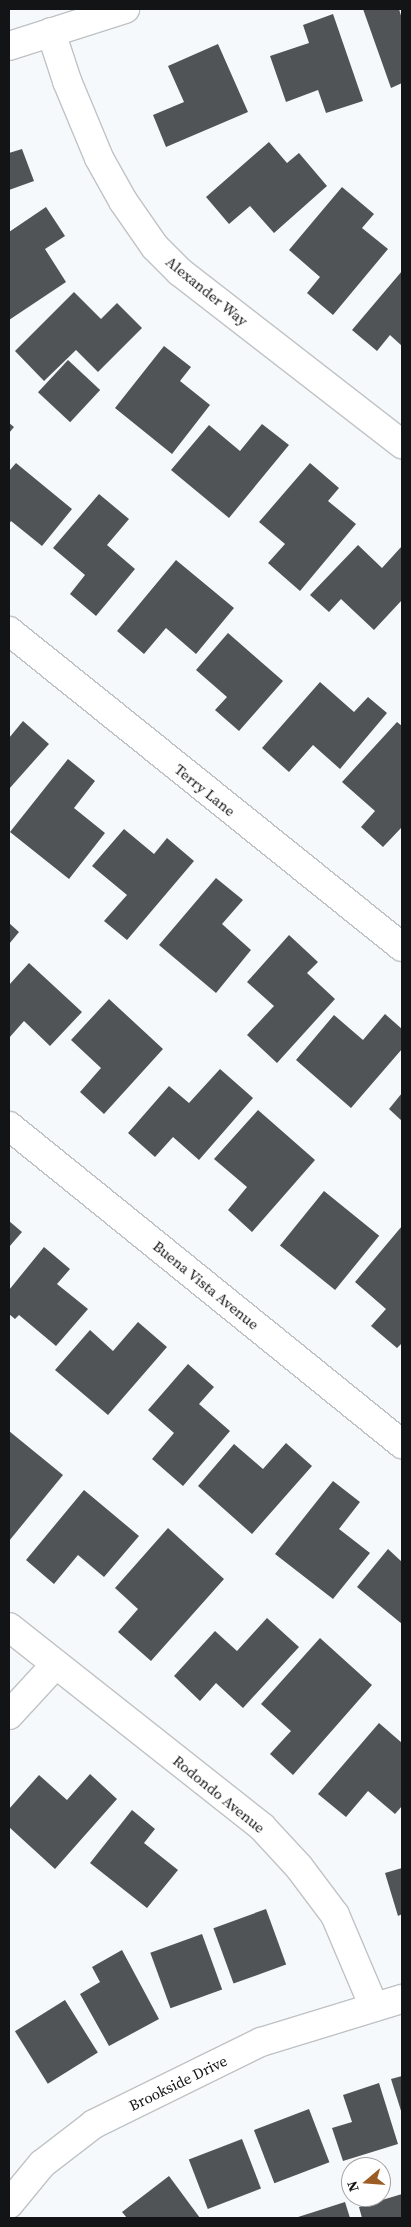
<!DOCTYPE html>
<style>
body{margin:0}
#map{position:relative;width:411px;height:2227px;overflow:hidden;background:#f6f9fb;font-family:"Source Serif 4",serif}
div>[style]{position:absolute}
.building>*{inset:0;background:#515456;transform-origin:0 0}
.roads{filter:drop-shadow(1px 0 #c0c3c5) drop-shadow(-1px 0 #c0c3c5) drop-shadow(0 1px #c0c3c5) drop-shadow(0 -1px #c0c3c5)}
.minor>*{height:28px;margin:-14px;padding:0 14px;transform-origin:14px;border-radius:14px;background:#fff}
span{translate:-50% -50%;white-space:nowrap;text-align:center;line-height:1.15;-webkit-text-stroke:5px #fff;paint-order:stroke}
.street-label{font-size:15px;color:#131415}
.frame{position:absolute;inset:0;border:10px solid #131415;pointer-events:none}
.north{position:absolute;left:341px;top:2157px;width:50px;height:50px;box-sizing:border-box;background:#fff;border:1px solid #a1a1a1;border-radius:50%;rotate:252deg;font-size:14px;font-weight:700;line-height:20px;text-align:center;color:#131415}
.north::after{content:'';display:block;margin:auto;width:18px;height:22px;background:#9c5d25;clip-path:polygon(50% 0,100% 100%,50% 72%,0 100%)}
</style>
<div id="map">
<div class="building">
<div style="clip-path:polygon(363px 9px,399px 9px,402px 19px,402px 83px,391px 88px)"></div>
<div style="clip-path:polygon(333px 14px,363px 101px,326px 113px,318px 90px,286px 102px,270px 56px,309px 43px,303px 25px)"></div>
<div style="clip-path:polygon(218px 44px,248px 112px,166px 147px,153px 115px,184px 102px,168px 66px)"></div>
<div style="clip-path:polygon(269px 142px,287px 163px,299px 153px,327px 186px,274px 233px,250px 206px,229px 224px,206px 197px)"></div>
<div style="clip-path:polygon(22px 149px,34px 181px,9px 190px,9px 153px)"></div>
<div style="clip-path:polygon(342px 187px,374px 214px,362px 228px,388px 249px,333px 315px,307px 293px,320px 277px,289px 250px)"></div>
<div style="clip-path:polygon(46px 207px,65px 236px,45px 249px,66px 282px,9px 320px,9px 232px)"></div>
<div style="clip-path:polygon(402px 271px,402px 346px,390px 335px,377px 351px,352px 330px)"></div>
<div style="clip-path:polygon(74px 292px,101px 319px,117px 303px,142px 328px,98px 372px,76px 350px,44px 381px,15px 351px)"></div>
<div style="clip-path:polygon(164px 346px,191px 367px,180px 381px,210px 405px,172px 454px,115px 408px)"></div>
<div style="left:68px;top:360px;width:44px;height:44px;rotate:43deg"></div>
<div style="clip-path:polygon(9px 423px,14px 427px,9px 433px)"></div>
<div style="clip-path:polygon(262px 424px,289px 445px,229px 518px,171px 470px,209px 425px,240px 451px)"></div>
<div style="clip-path:polygon(16px 463px,72px 509px,42px 546px,11px 521px,9px 524px,9px 471px)"></div>
<div style="clip-path:polygon(310px 463px,339px 488px,328px 501px,356px 524px,300px 591px,268px 563px,285px 544px,259px 522px)"></div>
<div style="clip-path:polygon(99px 494px,129px 519px,107px 545px,135px 569px,96px 616px,70px 594px,85px 575px,53px 548px)"></div>
<div style="clip-path:polygon(358px 545px,382px 568px,402px 546px,402px 600px,374px 630px,341px 599px,329px 612px,310px 595px)"></div>
<div style="clip-path:polygon(176px 560px,234px 608px,196px 654px,166px 628px,144px 654px,117px 631px)"></div>
<div style="clip-path:polygon(228px 633px,283px 681px,239px 731px,215px 710px,227px 697px,196px 670px)"></div>
<div style="clip-path:polygon(320px 682px,354px 712px,368px 697px,387px 713px,340px 769px,313px 745px,289px 772px,262px 748px)"></div>
<div style="clip-path:polygon(23px 721px,49px 744px,9px 789px,9px 738px)"></div>
<div style="clip-path:polygon(397px 722px,402px 726px,402px 827px,383px 847px,361px 827px,375px 811px,342px 782px)"></div>
<div style="clip-path:polygon(68px 759px,95px 781px,74px 808px,105px 833px,69px 879px,10px 832px)"></div>
<div style="clip-path:polygon(124px 829px,154px 854px,167px 838px,194px 861px,127px 940px,104px 921px,127px 895px,92px 866px)"></div>
<div style="clip-path:polygon(216px 878px,243px 900px,222px 924px,251px 950px,216px 993px,159px 945px)"></div>
<div style="clip-path:polygon(9px 923px,19px 932px,9px 944px)"></div>
<div style="clip-path:polygon(289px 935px,318px 962px,307px 973px,335px 999px,277px 1063px,247px 1035px,274px 1006px,247px 982px)"></div>
<div style="clip-path:polygon(29px 963px,82px 1012px,50px 1046px,24px 1021px,9px 1038px,9px 985px)"></div>
<div style="clip-path:polygon(109px 999px,163px 1049px,104px 1114px,80px 1092px,101px 1068px,71px 1040px)"></div>
<div style="clip-path:polygon(385px 1014px,402px 1029px,402px 1049px,351px 1108px,296px 1060px,334px 1015px,363px 1040px)"></div>
<div style="clip-path:polygon(220px 1069px,253px 1098px,199px 1160px,173px 1137px,155px 1157px,128px 1133px,169px 1086px,189px 1103px)"></div>
<div style="clip-path:polygon(402px 1093px,402px 1121px,389px 1109px)"></div>
<div style="clip-path:polygon(258px 1110px,315px 1160px,252px 1232px,228px 1210px,247px 1187px,214px 1159px)"></div>
<div style="left:324px;top:1191px;width:71px;height:70px;rotate:39deg"></div>
<div style="clip-path:polygon(9px 1221px,22px 1232px,9px 1247px)"></div>
<div style="clip-path:polygon(402px 1226px,402px 1343px,397px 1348px,371px 1326px,386px 1309px,355px 1282px)"></div>
<div style="clip-path:polygon(44px 1247px,70px 1269px,57px 1284px,88px 1309px,56px 1346px,19px 1315px,15px 1319px,9px 1314px,9px 1290px)"></div>
<div style="clip-path:polygon(138px 1322px,167px 1347px,108px 1415px,55px 1370px,90px 1330px,113px 1351px)"></div>
<div style="clip-path:polygon(188px 1364px,214px 1387px,199px 1404px,230px 1431px,183px 1486px,152px 1459px,174px 1433px,148px 1410px)"></div>
<div style="clip-path:polygon(9px 1431px,63px 1475px,9px 1541px)"></div>
<div style="clip-path:polygon(286px 1443px,312px 1466px,252px 1534px,198px 1486px,234px 1444px,263px 1469px)"></div>
<div style="clip-path:polygon(333px 1481px,360px 1502px,339px 1529px,370px 1553px,333px 1599px,275px 1554px)"></div>
<div style="clip-path:polygon(84px 1490px,139px 1536px,104px 1577px,78px 1555px,54px 1584px,26px 1560px)"></div>
<div style="clip-path:polygon(168px 1528px,224px 1579px,151px 1661px,118px 1632px,138px 1609px,115px 1588px)"></div>
<div style="clip-path:polygon(388px 1549px,402px 1562px,402px 1624px,357px 1587px)"></div>
<div style="clip-path:polygon(267px 1618px,299px 1647px,243px 1708px,216px 1683px,200px 1701px,174px 1676px,215px 1631px,237px 1651px)"></div>
<div style="clip-path:polygon(320px 1638px,372px 1685px,293px 1775px,270px 1754px,291px 1731px,261px 1704px)"></div>
<div style="clip-path:polygon(379px 1723px,402px 1743px,402px 1806px,395px 1814px,368px 1791px,346px 1817px,318px 1794px)"></div>
<div style="clip-path:polygon(90px 1774px,117px 1799px,55px 1869px,9px 1827px,9px 1809px,39px 1775px,67px 1800px)"></div>
<div style="clip-path:polygon(132px 1810px,155px 1829px,144px 1843px,178px 1870px,147px 1908px,90px 1863px)"></div>
<div style="clip-path:polygon(402px 1868px,402px 1914px,398px 1916px,385px 1873px)"></div>
<div style="left:266px;top:1909px;width:59px;height:56px;rotate:70deg"></div>
<div style="left:202px;top:1934px;width:59px;height:55px;rotate:70deg"></div>
<div style="clip-path:polygon(122px 1950px,159px 2019px,109px 2046px,80px 1994px,100px 1982px,92px 1967px)"></div>
<div style="left:65px;top:2000px;width:62px;height:59px;rotate:58deg"></div>
<div style="clip-path:polygon(402px 2076px,402px 2114px,391px 2079px)"></div>
<div style="clip-path:polygon(379px 2083px,398px 2144px,343px 2161px,332px 2128px,352px 2122px,343px 2095px)"></div>
<div style="left:309px;top:2109px;width:57px;height:59px;rotate:69deg"></div>
<div style="left:242px;top:2139px;width:53px;height:57px;rotate:69deg"></div>
<div style="clip-path:polygon(169px 2176px,200px 2218px,127px 2218px,122px 2212px)"></div>
<div style="clip-path:polygon(402px 2194px,402px 2218px,362px 2218px,359px 2207px)"></div>
<div style="clip-path:polygon(345px 2202px,350px 2218px,295px 2218px)"></div>
</div>
<div class="roads">
<div class="minor">
<div style="left:51px;top:32px;width:52px;rotate:71.9deg"></div>
<div style="left:67px;top:81px;width:83px;rotate:67.4deg"></div>
<div style="left:99px;top:158px;width:49px;rotate:60.8deg"></div>
<div style="left:123px;top:201px;width:56px;rotate:55.2deg"></div>
<div style="left:155px;top:247px;width:35px;rotate:45deg"></div>
<div style="left:180px;top:272px;width:281px;rotate:37.8deg"></div>
<div style="left:9px;top:46px;width:122px;rotate:-17.7deg"></div>
<div style="left:9px;top:631px;width:504px;rotate:38.8deg"></div>
<div style="left:9px;top:1126px;width:506px;rotate:38.98deg"></div>
<div style="left:9px;top:1627px;width:323px;rotate:38.3deg"></div>
<div style="left:262px;top:1827px;width:54px;rotate:47.2deg"></div>
<div style="left:299px;top:1867px;width:60px;rotate:53.1deg"></div>
<div style="left:335px;top:1915px;width:100px;rotate:67deg"></div>
<div style="left:9px;top:1715px;width:68px;rotate:-47.4deg"></div>
<div style="left:9px;top:2204px;width:52px;rotate:-50.5deg"></div>
<div style="left:42px;top:2164px;width:66px;rotate:-37.6deg"></div>
<div style="left:94px;top:2124px;width:186px;rotate:-26.2deg"></div>
<div style="left:261px;top:2042px;width:147px;rotate:-17deg"></div>
</div>
</div>
<div class="street-label">
<span style="left:207px;top:291px;rotate:39deg">Alexander Way</span>
<span style="left:205px;top:790px;rotate:39deg">Terry Lane</span>
<span style="left:206px;top:1285px;rotate:39deg">Buena Vista Avenue</span>
<span style="left:219px;top:1794px;rotate:39deg">Rodondo Avenue</span>
<span style="left:178px;top:2083px;rotate:-26deg">Brookside Drive</span>
</div>
<div class="frame"></div>
<div class="north">N</div>
</div>
